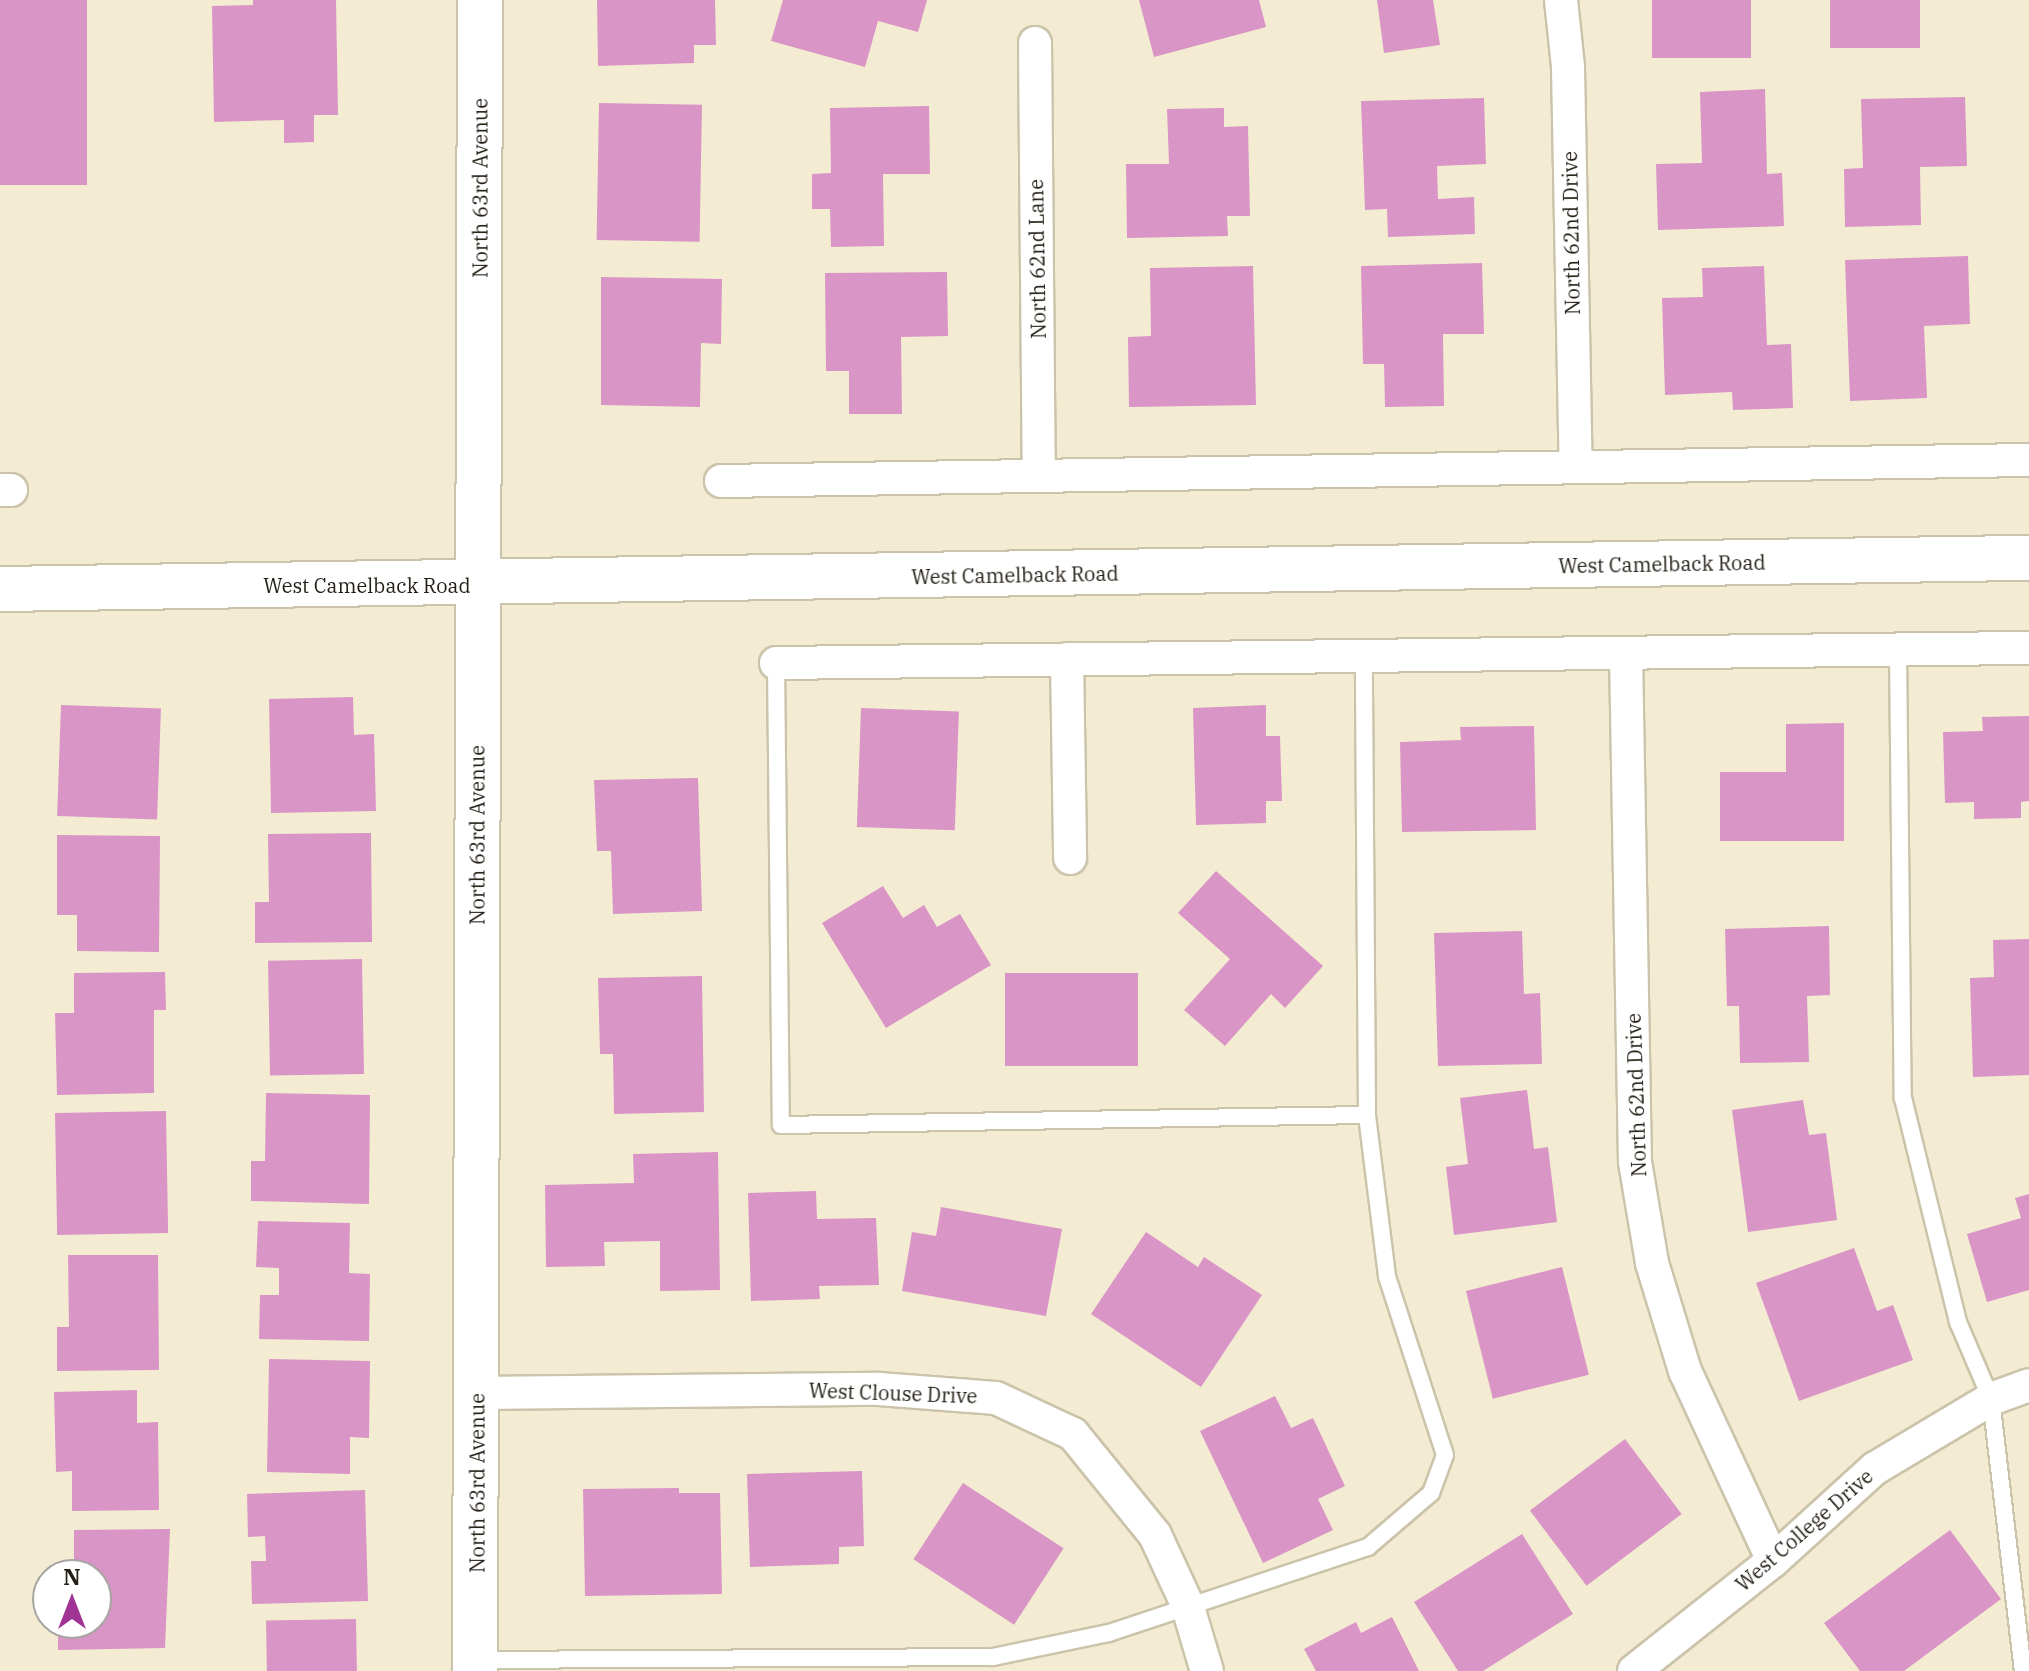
<!DOCTYPE html>
<style>
body{margin:0}
#map{position:relative;width:2029px;height:1671px;overflow:hidden;background:#f4ecd2;font-family:"IBM Plex Serif",serif}
div>[style]{position:absolute}
.building>*{inset:0;background:#d995c6;transform-origin:0 0}
.roads{filter:drop-shadow(2px 0 #cbc3aa) drop-shadow(-2px 0 #cbc3aa) drop-shadow(0 2px #cbc3aa) drop-shadow(0 -2px #cbc3aa)}
.lane>*{height:16px;margin:-8px;padding:0 8px;transform-origin:8px;border-radius:8px;background:#fff}
.street>*{height:32px;margin:-16px;padding:0 16px;transform-origin:16px;border-radius:16px;background:#fff}
.secondary>*{height:44px;margin:-22px;padding:0 22px;transform-origin:22px;border-radius:22px;background:#fff}
.primary>*{height:44px;margin:-22px;padding:0 22px;transform-origin:22px;border-radius:22px;background:#fff}
span{translate:-50% -50%;white-space:nowrap;text-align:center;line-height:1.15;-webkit-text-stroke:6px #fff;paint-order:stroke}
.street-label{font-size:20px;color:#231f16}
.north{position:absolute;left:32px;top:1559px;width:80px;height:80px;box-sizing:border-box;background:#fff;border:2px solid #a7a5a2;border-radius:50%;rotate:0deg;font-size:22px;font-weight:700;line-height:32px;text-align:center;color:#231f16}
.north::after{content:'';display:block;margin:auto;width:28px;height:36px;background:#a03494;clip-path:polygon(50% 0,100% 100%,50% 72%,0 100%)}
</style>
<div id="map">
<div class="building">
<div style="left:0;top:0;width:87px;height:185px"></div>
<div style="clip-path:polygon(253px 0,336px 0,338px 115px,314px 115px,314px 142px,284px 143px,284px 120px,214px 122px,212px 6px,253px 5px)"></div>
<div style="clip-path:polygon(597px 0,715px 0,716px 45px,694px 45px,694px 63px,598px 66px)"></div>
<div style="clip-path:polygon(783px 0,927px 0,918px 32px,878px 21px,865px 67px,771px 41px)"></div>
<div style="clip-path:polygon(1139px 0,1259px 0,1266px 27px,1154px 57px)"></div>
<div style="clip-path:polygon(1377px 0,1433px 0,1440px 45px,1384px 53px)"></div>
<div style="left:1652px;top:0;width:99px;height:58px"></div>
<div style="left:1830px;top:0;width:90px;height:48px"></div>
<div style="clip-path:polygon(1765px 89px,1767px 174px,1782px 173px,1784px 226px,1658px 230px,1656px 164px,1702px 163px,1700px 92px)"></div>
<div style="clip-path:polygon(1965px 97px,1967px 166px,1920px 167px,1921px 225px,1845px 227px,1844px 169px,1863px 168px,1861px 99px)"></div>
<div style="clip-path:polygon(1484px 98px,1486px 164px,1437px 166px,1438px 199px,1474px 197px,1475px 234px,1388px 237px,1387px 209px,1365px 210px,1361px 101px)"></div>
<div style="left:599px;top:103px;width:103px;height:137px;rotate:1deg"></div>
<div style="clip-path:polygon(929px 106px,930px 174px,883px 174px,884px 246px,831px 247px,830px 209px,812px 209px,812px 174px,831px 173px,830px 108px)"></div>
<div style="clip-path:polygon(1224px 108px,1224px 127px,1248px 126px,1250px 216px,1227px 216px,1228px 236px,1127px 238px,1126px 164px,1169px 164px,1167px 109px)"></div>
<div style="clip-path:polygon(1968px 256px,1970px 324px,1924px 326px,1927px 398px,1850px 401px,1845px 260px)"></div>
<div style="clip-path:polygon(1482px 263px,1484px 334px,1443px 334px,1444px 406px,1385px 407px,1384px 364px,1363px 364px,1361px 266px)"></div>
<div style="clip-path:polygon(1253px 266px,1256px 405px,1129px 407px,1128px 337px,1151px 336px,1150px 268px)"></div>
<div style="clip-path:polygon(1764px 266px,1767px 345px,1791px 344px,1793px 408px,1733px 410px,1732px 392px,1665px 395px,1662px 298px,1703px 297px,1702px 268px)"></div>
<div style="clip-path:polygon(947px 272px,948px 336px,901px 337px,902px 414px,849px 414px,849px 371px,826px 371px,825px 273px)"></div>
<div style="clip-path:polygon(601px 277px,722px 279px,721px 344px,701px 343px,700px 407px,601px 405px)"></div>
<div style="clip-path:polygon(353px 697px,354px 735px,374px 734px,376px 811px,271px 813px,269px 699px)"></div>
<div style="left:61px;top:705px;width:100px;height:111px;rotate:2deg"></div>
<div style="clip-path:polygon(1266px 705px,1266px 736px,1280px 736px,1282px 801px,1266px 801px,1266px 823px,1196px 825px,1193px 708px)"></div>
<div style="left:861px;top:708px;width:98px;height:119px;rotate:2deg"></div>
<div style="clip-path:polygon(2029px 716px,2029px 801px,2021px 802px,2021px 818px,1974px 819px,1974px 802px,1945px 803px,1943px 732px,1983px 731px,1982px 717px)"></div>
<div style="clip-path:polygon(1844px 723px,1844px 841px,1720px 841px,1720px 772px,1786px 772px,1786px 724px)"></div>
<div style="clip-path:polygon(1534px 726px,1536px 830px,1402px 832px,1400px 742px,1461px 740px,1460px 727px)"></div>
<div style="clip-path:polygon(698px 778px,702px 911px,613px 914px,611px 851px,597px 851px,594px 780px)"></div>
<div style="clip-path:polygon(371px 833px,372px 942px,255px 943px,255px 902px,269px 902px,268px 834px)"></div>
<div style="clip-path:polygon(57px 835px,160px 836px,159px 952px,77px 951px,77px 915px,57px 915px)"></div>
<div style="clip-path:polygon(1216px 871px,1323px 966px,1285px 1008px,1271px 994px,1225px 1046px,1184px 1010px,1230px 959px,1178px 913px)"></div>
<div style="clip-path:polygon(883px 886px,903px 918px,924px 905px,937px 927px,960px 914px,991px 965px,886px 1028px,822px 923px)"></div>
<div style="clip-path:polygon(1829px 926px,1830px 995px,1807px 996px,1809px 1062px,1740px 1063px,1739px 1006px,1727px 1006px,1725px 929px)"></div>
<div style="clip-path:polygon(1522px 931px,1524px 994px,1540px 993px,1542px 1064px,1438px 1066px,1434px 933px)"></div>
<div style="clip-path:polygon(2029px 939px,2029px 1075px,1973px 1077px,1970px 978px,1994px 977px,1993px 940px)"></div>
<div style="left:362px;top:959px;width:115px;height:94px;rotate:89deg"></div>
<div style="clip-path:polygon(165px 972px,166px 1010px,154px 1010px,154px 1093px,57px 1095px,55px 1013px,74px 1013px,74px 973px)"></div>
<div style="left:1005px;top:973px;width:133px;height:93px"></div>
<div style="clip-path:polygon(702px 976px,704px 1112px,614px 1114px,613px 1054px,600px 1054px,598px 978px)"></div>
<div style="clip-path:polygon(1527px 1090px,1534px 1149px,1548px 1147px,1557px 1222px,1454px 1235px,1446px 1167px,1468px 1164px,1460px 1098px)"></div>
<div style="clip-path:polygon(266px 1093px,370px 1095px,369px 1204px,251px 1201px,251px 1161px,265px 1161px)"></div>
<div style="clip-path:polygon(1803px 1100px,1809px 1135px,1826px 1133px,1837px 1220px,1748px 1232px,1732px 1110px)"></div>
<div style="left:166px;top:1111px;width:122px;height:111px;rotate:89deg"></div>
<div style="clip-path:polygon(718px 1152px,720px 1290px,660px 1291px,660px 1241px,604px 1242px,605px 1266px,546px 1267px,545px 1185px,634px 1183px,633px 1154px)"></div>
<div style="clip-path:polygon(816px 1191px,817px 1219px,876px 1218px,879px 1285px,819px 1286px,820px 1299px,751px 1301px,748px 1193px)"></div>
<div style="clip-path:polygon(2029px 1194px,2029px 1290px,1987px 1302px,1967px 1234px,2021px 1218px,2015px 1198px)"></div>
<div style="clip-path:polygon(941px 1207px,1062px 1229px,1046px 1316px,902px 1291px,912px 1232px,936px 1236px)"></div>
<div style="clip-path:polygon(258px 1221px,350px 1223px,349px 1273px,370px 1274px,369px 1341px,259px 1339px,260px 1295px,279px 1295px,279px 1268px,256px 1267px)"></div>
<div style="clip-path:polygon(1146px 1232px,1198px 1267px,1204px 1257px,1262px 1295px,1201px 1387px,1091px 1314px)"></div>
<div style="clip-path:polygon(1854px 1248px,1877px 1311px,1893px 1305px,1913px 1360px,1799px 1401px,1756px 1283px)"></div>
<div style="clip-path:polygon(68px 1255px,158px 1255px,159px 1370px,57px 1371px,57px 1327px,69px 1327px)"></div>
<div style="left:1562px;top:1267px;width:111px;height:99px;rotate:76deg"></div>
<div style="clip-path:polygon(269px 1359px,370px 1361px,369px 1438px,350px 1437px,350px 1474px,267px 1472px)"></div>
<div style="clip-path:polygon(137px 1390px,137px 1423px,158px 1422px,159px 1510px,72px 1511px,72px 1471px,56px 1472px,54px 1392px)"></div>
<div style="clip-path:polygon(1275px 1396px,1291px 1428px,1313px 1418px,1345px 1486px,1318px 1499px,1333px 1530px,1263px 1563px,1200px 1431px)"></div>
<div style="left:1625px;top:1439px;width:94px;height:119px;rotate:53deg"></div>
<div style="clip-path:polygon(862px 1471px,864px 1546px,839px 1547px,839px 1564px,750px 1567px,747px 1474px)"></div>
<div style="left:963px;top:1483px;width:120px;height:91px;rotate:33deg"></div>
<div style="clip-path:polygon(679px 1488px,679px 1493px,720px 1493px,722px 1594px,585px 1596px,583px 1489px)"></div>
<div style="clip-path:polygon(365px 1490px,368px 1601px,252px 1604px,251px 1561px,266px 1561px,265px 1536px,248px 1537px,247px 1494px)"></div>
<div style="clip-path:polygon(170px 1529px,165px 1648px,58px 1650px,58px 1623px,96px 1623px,96px 1575px,74px 1575px,74px 1530px)"></div>
<div style="clip-path:polygon(1950px 1530px,2001px 1599px,1904px 1671px,1860px 1671px,1824px 1623px)"></div>
<div style="clip-path:polygon(1522px 1534px,1573px 1614px,1483px 1671px,1458px 1671px,1414px 1602px)"></div>
<div style="clip-path:polygon(1392px 1617px,1419px 1671px,1316px 1671px,1304px 1649px,1356px 1622px,1361px 1633px)"></div>
<div style="left:356px;top:1619px;width:52px;height:90px;rotate:89deg"></div>
</div>
<div class="roads">
<div class="lane">
<div style="left:1898px;top:649px;width:449px;rotate:89.4deg"></div>
<div style="left:1903px;top:1098px;width:231px;rotate:76.2deg"></div>
<div style="left:1958px;top:1322px;width:84px;rotate:66.8deg"></div>
<div style="left:1991px;top:1399px;width:274px;rotate:83.3deg"></div>
<div style="left:776px;top:663px;width:462px;rotate:89.4deg"></div>
<div style="left:781px;top:1125px;width:586px;rotate:-0.98deg"></div>
<div style="left:475px;top:1660px;width:518px;rotate:-0.33deg"></div>
<div style="left:993px;top:1657px;width:118px;rotate:-11.7deg"></div>
<div style="left:1109px;top:1633px;width:273px;rotate:-18.4deg"></div>
<div style="left:1368px;top:1547px;width:83px;rotate:-40.6deg"></div>
<div style="left:1431px;top:1493px;width:40px;rotate:-69.8deg"></div>
<div style="left:1445px;top:1455px;width:188px;rotate:-108deg"></div>
<div style="left:1387px;top:1276px;width:162px;rotate:-97.1deg"></div>
<div style="left:1367px;top:1115px;width:459px;rotate:-90.4deg"></div>
</div>
<div class="street">
<div style="left:1561px;top:0;width:67px;rotate:84deg"></div>
<div style="left:1568px;top:67px;width:399px;rotate:88.9deg"></div>
<div style="left:1035px;top:43px;width:432px;rotate:89.5deg"></div>
<div style="left:721px;top:481px;width:1308px;rotate:-0.92deg"></div>
<div style="left:0;top:490px;width:11px"></div>
<div style="left:1626px;top:653px;width:509px;rotate:88.99deg"></div>
<div style="left:1635px;top:1162px;width:102px;rotate:80.4deg"></div>
<div style="left:1652px;top:1263px;width:113px;rotate:73deg"></div>
<div style="left:1685px;top:1371px;width:209px;rotate:65.1deg"></div>
<div style="left:1067px;top:659px;width:199px;rotate:89.1deg"></div>
<div style="left:776px;top:663px;width:1253px;rotate:-0.69deg"></div>
<div style="left:477px;top:1393px;width:402px;rotate:-0.6deg"></div>
<div style="left:879px;top:1389px;width:117px;rotate:4.4deg"></div>
<div style="left:996px;top:1398px;width:85px;rotate:25.1deg"></div>
<div style="left:1073px;top:1434px;width:130px;rotate:50.9deg"></div>
<div style="left:1155px;top:1535px;width:76px;rotate:65.1deg"></div>
<div style="left:1187px;top:1604px;width:70px;rotate:73.4deg"></div>
<div style="left:1634px;top:1671px;width:177px;rotate:-38.4deg"></div>
<div style="left:1773px;top:1561px;width:137px;rotate:-42.3deg"></div>
<div style="left:1874px;top:1469px;width:136px;rotate:-30.9deg"></div>
<div style="left:1991px;top:1399px;width:40px;rotate:-20.2deg"></div>
</div>
<div class="secondary">
<div style="left:475px;top:1671px;width:1671px;rotate:-89.83deg"></div>
</div>
<div class="primary">
<div style="left:0;top:589px;width:2029px;rotate:-0.88deg"></div>
</div>
</div>
<div class="street-label">
<span style="left:480px;top:188px;rotate:-90deg">North 63rd Avenue</span>
<span style="left:1571px;top:233px;rotate:-91deg">North 62nd Drive</span>
<span style="left:1037px;top:259px;rotate:-91deg">North 62nd Lane</span>
<span style="left:1662px;top:564px;rotate:-1deg">West Camelback Road</span>
<span style="left:1015px;top:575px;rotate:-1deg">West Camelback Road</span>
<span style="left:367px;top:585px">West Camelback Road</span>
<span style="left:477px;top:835px;rotate:-90deg">North 63rd Avenue</span>
<span style="left:1636px;top:1095px;rotate:-92deg">North 62nd Drive</span>
<span style="left:893px;top:1393px;rotate:2deg">West Clouse Drive</span>
<span style="left:477px;top:1483px;rotate:-90deg">North 63rd Avenue</span>
<span style="left:1804px;top:1530px;rotate:-41deg">West College Drive</span>
</div>
<div class="north">N</div>
</div>
